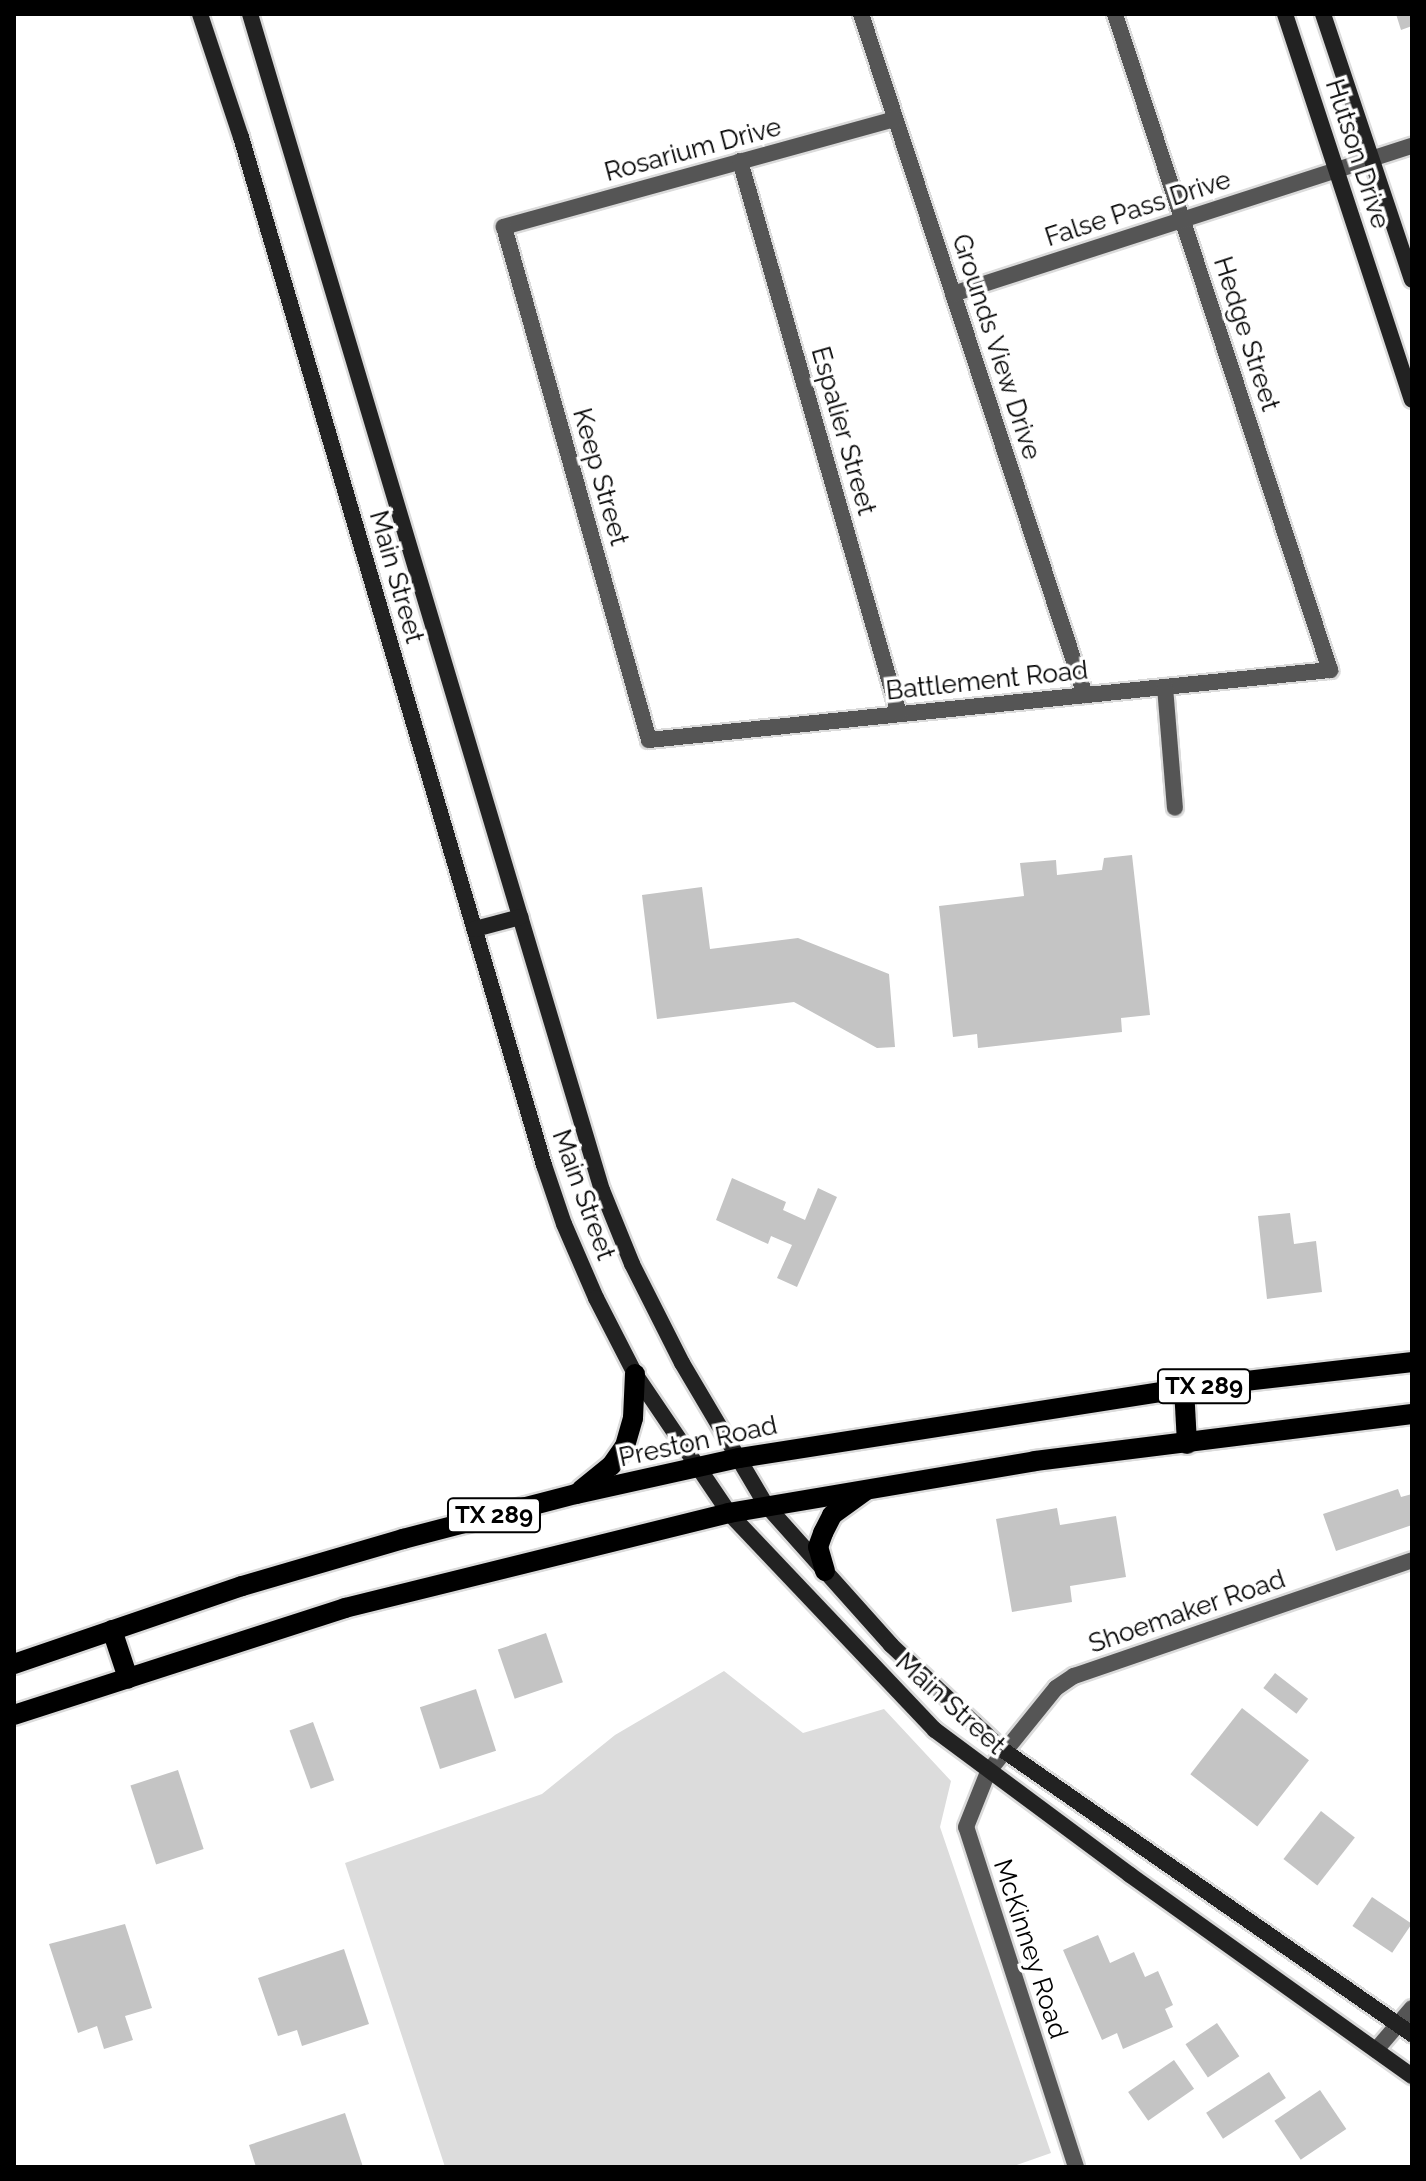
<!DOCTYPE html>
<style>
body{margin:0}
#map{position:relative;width:1426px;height:2181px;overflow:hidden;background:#fff;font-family:Raleway,sans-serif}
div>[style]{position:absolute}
.green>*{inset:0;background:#dcdcdc}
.building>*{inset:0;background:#c4c4c4;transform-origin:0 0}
.roads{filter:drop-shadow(2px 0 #dbdbdb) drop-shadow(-2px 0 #dbdbdb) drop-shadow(0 2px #dbdbdb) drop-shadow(0 -2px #dbdbdb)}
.street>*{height:16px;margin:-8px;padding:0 8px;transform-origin:8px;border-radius:8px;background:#555}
.secondary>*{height:16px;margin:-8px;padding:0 8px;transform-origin:8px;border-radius:8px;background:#222}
.primary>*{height:20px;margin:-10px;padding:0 10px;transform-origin:10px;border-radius:10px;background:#000}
span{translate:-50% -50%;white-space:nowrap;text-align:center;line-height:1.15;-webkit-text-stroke:7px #fff;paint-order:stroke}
.shield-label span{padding:2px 6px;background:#fff;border:2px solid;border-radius:6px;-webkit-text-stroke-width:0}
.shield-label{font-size:24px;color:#000;font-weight:700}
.street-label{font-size:26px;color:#000}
.frame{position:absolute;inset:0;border:16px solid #000;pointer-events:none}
</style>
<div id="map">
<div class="green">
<div style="clip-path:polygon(724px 1671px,803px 1733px,884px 1709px,951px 1781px,940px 1827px,1051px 2153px,1011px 2167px,445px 2167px,345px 1863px,542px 1794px,615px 1735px)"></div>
</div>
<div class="building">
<div style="clip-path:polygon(1396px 14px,1412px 14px,1412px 26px,1401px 30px)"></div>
<div style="clip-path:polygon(1132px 855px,1150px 1015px,1121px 1018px,1122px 1032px,978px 1048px,977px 1034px,953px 1037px,939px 906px,1024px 896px,1020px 863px,1056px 860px,1057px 875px,1102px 870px,1104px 858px)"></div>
<div style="clip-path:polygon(702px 887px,710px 949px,798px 938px,889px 974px,895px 1047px,877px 1048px,794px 1002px,657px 1019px,642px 895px)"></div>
<div style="clip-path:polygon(732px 1178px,786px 1202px,783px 1210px,805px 1220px,818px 1188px,837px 1197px,797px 1287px,777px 1278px,792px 1245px,771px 1236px,768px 1244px,716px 1220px)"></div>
<div style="clip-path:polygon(1290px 1213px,1294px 1244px,1316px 1241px,1322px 1292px,1267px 1299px,1258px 1216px)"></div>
<div style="clip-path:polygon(1398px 1489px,1401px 1497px,1412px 1494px,1412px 1525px,1336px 1551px,1323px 1514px)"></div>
<div style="clip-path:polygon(1057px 1508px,1060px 1525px,1116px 1516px,1126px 1577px,1070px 1586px,1072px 1602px,1012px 1612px,996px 1519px)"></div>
<div style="left:546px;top:1633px;width:52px;height:51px;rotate:71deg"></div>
<div style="left:1275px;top:1673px;width:42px;height:19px;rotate:38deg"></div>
<div style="left:476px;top:1689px;width:65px;height:59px;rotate:72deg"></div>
<div style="left:1242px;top:1708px;width:85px;height:84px;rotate:38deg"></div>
<div style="left:313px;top:1722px;width:62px;height:25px;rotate:70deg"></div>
<div style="left:178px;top:1770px;width:83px;height:50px;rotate:72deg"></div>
<div style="left:1321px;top:1811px;width:43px;height:61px;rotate:38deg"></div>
<div style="left:1372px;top:1897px;width:48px;height:35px;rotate:34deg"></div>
<div style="clip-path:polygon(125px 1924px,152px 2008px,125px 2016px,133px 2040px,104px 2049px,97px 2026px,78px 2033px,49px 1944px)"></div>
<div style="clip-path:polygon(1098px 1935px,1110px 1963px,1134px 1952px,1145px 1977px,1158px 1971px,1173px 2005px,1165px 2009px,1173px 2027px,1123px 2049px,1117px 2033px,1102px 2040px,1063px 1950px)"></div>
<div style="clip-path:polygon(344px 1949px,369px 2024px,302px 2046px,297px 2030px,278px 2036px,258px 1978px)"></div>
<div style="left:1217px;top:2023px;width:40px;height:38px;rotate:56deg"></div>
<div style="left:1174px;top:2060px;width:35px;height:56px;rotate:55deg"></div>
<div style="left:1269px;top:2072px;width:31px;height:75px;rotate:57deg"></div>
<div style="left:1320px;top:2090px;width:47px;height:55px;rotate:56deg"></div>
<div style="clip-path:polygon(345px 2113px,363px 2167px,256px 2167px,249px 2145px)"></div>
</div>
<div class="roads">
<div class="street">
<div style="left:861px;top:14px;width:717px;rotate:71.79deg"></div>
<div style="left:895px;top:119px;width:406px;rotate:164.6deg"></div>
<div style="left:504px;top:227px;width:533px;rotate:74.22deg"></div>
<div style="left:649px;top:740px;width:685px;rotate:-5.87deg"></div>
<div style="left:1330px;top:670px;width:690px;rotate:-108.15deg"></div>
<div style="left:740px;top:161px;width:575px;rotate:73.96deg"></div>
<div style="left:953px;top:294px;width:482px;rotate:-17.9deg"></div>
<div style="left:1165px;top:687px;width:121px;rotate:85.3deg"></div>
<div style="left:1376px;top:2050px;width:55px;rotate:-49.4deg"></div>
<div style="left:1076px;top:2167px;width:357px;rotate:-107.9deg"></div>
<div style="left:966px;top:1827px;width:59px;rotate:-68.2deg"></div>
<div style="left:988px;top:1772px;width:108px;rotate:-51deg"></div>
<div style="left:1056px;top:1688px;width:22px;rotate:-34deg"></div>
<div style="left:1074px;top:1676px;width:357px;rotate:-18.9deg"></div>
</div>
<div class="secondary">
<div style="left:200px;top:14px;width:130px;rotate:71.6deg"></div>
<div style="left:241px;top:137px;width:1072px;rotate:73.58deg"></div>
<div style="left:544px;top:1165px;width:62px;rotate:71.3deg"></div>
<div style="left:564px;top:1224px;width:81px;rotate:66.6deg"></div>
<div style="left:596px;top:1298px;width:85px;rotate:62.8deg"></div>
<div style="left:635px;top:1374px;width:168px;rotate:55.9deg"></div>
<div style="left:729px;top:1513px;width:299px;rotate:46.5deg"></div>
<div style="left:935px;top:1730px;width:243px;rotate:36.6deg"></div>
<div style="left:1130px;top:1875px;width:346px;rotate:35.5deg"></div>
<div style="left:250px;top:14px;width:1228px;rotate:73.34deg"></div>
<div style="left:602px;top:1190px;width:80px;rotate:67.9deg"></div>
<div style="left:632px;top:1264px;width:111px;rotate:63.2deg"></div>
<div style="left:682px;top:1363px;width:165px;rotate:59.4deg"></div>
<div style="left:766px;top:1505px;width:188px;rotate:48.2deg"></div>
<div style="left:891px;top:1645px;width:154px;rotate:43.2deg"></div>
<div style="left:1003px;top:1750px;width:498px;rotate:34.8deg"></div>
<div style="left:1285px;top:14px;width:406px;rotate:71.8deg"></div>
<div style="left:1323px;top:14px;width:280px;rotate:71.5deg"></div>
<div style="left:475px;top:929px;width:47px;rotate:-14.9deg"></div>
</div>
<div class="primary">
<div style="left:1184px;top:1388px;width:56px;rotate:86.9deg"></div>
<div style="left:581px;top:1490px;width:38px;rotate:-39deg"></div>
<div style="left:611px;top:1466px;width:24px;rotate:-55deg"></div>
<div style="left:625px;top:1446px;width:29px;rotate:-74deg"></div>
<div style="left:633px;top:1418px;width:44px;rotate:-87.4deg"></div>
<div style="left:825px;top:1571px;width:25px;rotate:-106deg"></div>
<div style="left:818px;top:1547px;width:15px;rotate:-70deg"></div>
<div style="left:823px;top:1533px;width:20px;rotate:-63deg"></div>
<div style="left:832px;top:1515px;width:41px;rotate:-36deg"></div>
<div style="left:112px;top:1630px;width:51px;rotate:71.6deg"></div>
<div style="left:14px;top:1664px;width:241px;rotate:-18.9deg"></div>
<div style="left:242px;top:1586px;width:168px;rotate:-16.3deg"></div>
<div style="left:403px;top:1539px;width:179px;rotate:-14.6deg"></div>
<div style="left:576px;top:1494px;width:167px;rotate:-12.5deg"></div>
<div style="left:739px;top:1458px;width:450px;rotate:-8.9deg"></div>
<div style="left:1184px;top:1388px;width:229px;rotate:-6.5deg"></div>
<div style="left:14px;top:1715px;width:348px;rotate:-17.9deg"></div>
<div style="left:345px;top:1608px;width:396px;rotate:-13.9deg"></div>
<div style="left:729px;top:1513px;width:310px;rotate:-9.6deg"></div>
<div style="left:1035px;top:1461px;width:380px;rotate:-7.1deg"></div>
</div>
</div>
<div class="shield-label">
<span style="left:1204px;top:1386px">TX 289</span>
<span style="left:494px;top:1515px">TX 289</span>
</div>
<div class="street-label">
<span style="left:693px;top:150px;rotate:-15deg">Rosarium Drive</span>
<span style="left:1357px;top:154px;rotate:72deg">Hutson Drive</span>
<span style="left:1138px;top:209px;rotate:-18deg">False Pass Drive</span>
<span style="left:1246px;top:334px;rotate:72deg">Hedge Street</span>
<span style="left:996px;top:347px;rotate:72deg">Grounds View Drive</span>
<span style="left:843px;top:431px;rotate:74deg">Espalier Street</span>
<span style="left:600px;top:477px;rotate:74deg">Keep Street</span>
<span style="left:396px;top:577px;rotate:74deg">Main Street</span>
<span style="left:987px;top:681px;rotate:-6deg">Battlement Road</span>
<span style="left:583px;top:1195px;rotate:70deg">Main Street</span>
<span style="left:698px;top:1442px;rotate:-12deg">Preston Road</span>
<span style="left:1187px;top:1612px;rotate:-19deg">Shoemaker Road</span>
<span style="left:950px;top:1704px;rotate:42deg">Main Street</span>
<span style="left:1030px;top:1949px;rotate:72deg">McKinney Road</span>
</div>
<div class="frame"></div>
</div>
